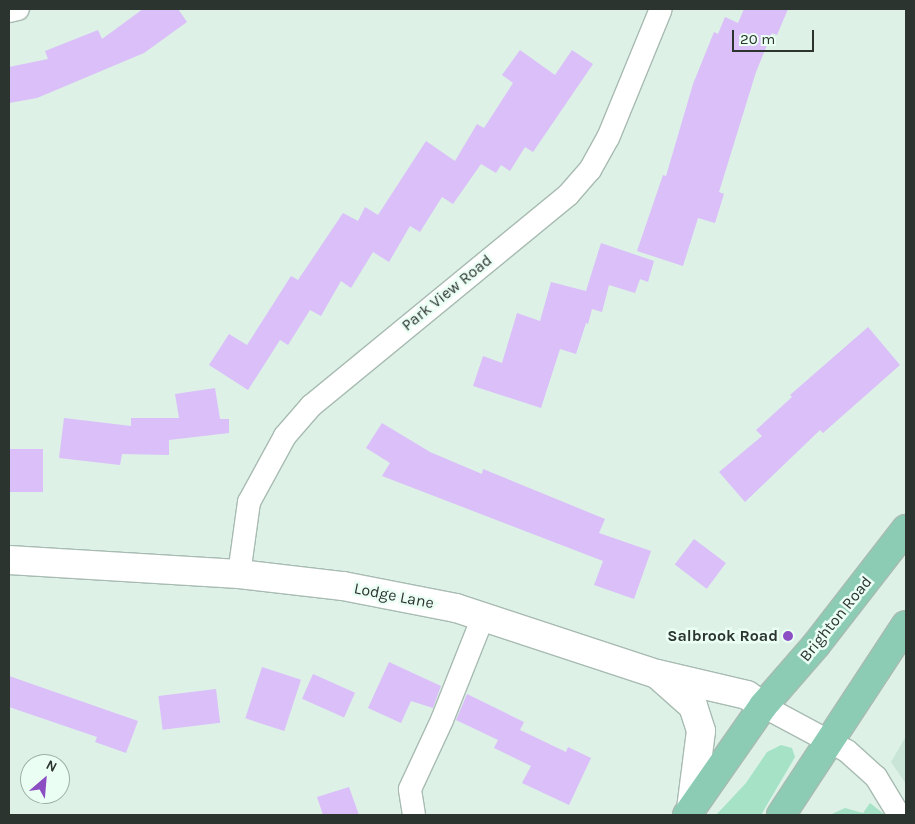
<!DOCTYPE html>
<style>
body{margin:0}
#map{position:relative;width:915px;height:824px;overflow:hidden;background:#ddf1e7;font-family:Karla,sans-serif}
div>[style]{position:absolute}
.built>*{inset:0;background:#c9e5d7}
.green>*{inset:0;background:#a5e2c6}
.building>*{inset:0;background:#dabff9;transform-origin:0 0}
.roads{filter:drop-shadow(1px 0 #a8bbb2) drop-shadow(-1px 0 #a8bbb2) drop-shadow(0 1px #a8bbb2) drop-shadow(0 -1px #a8bbb2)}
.minor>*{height:22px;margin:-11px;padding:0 11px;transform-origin:11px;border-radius:11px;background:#fff}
.tertiary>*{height:28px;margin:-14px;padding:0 14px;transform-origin:14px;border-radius:14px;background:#fff}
.primary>*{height:28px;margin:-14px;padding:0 14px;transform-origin:14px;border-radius:14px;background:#8cccb4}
.dots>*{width:14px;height:14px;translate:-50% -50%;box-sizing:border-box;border:2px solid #eafef4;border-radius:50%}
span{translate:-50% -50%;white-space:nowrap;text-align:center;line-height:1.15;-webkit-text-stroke:5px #eafef4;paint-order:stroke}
.street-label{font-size:16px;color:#2c3430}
.poi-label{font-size:16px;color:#2c3430;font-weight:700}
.right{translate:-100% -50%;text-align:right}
.frame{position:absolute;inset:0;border:10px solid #2c3430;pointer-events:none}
.north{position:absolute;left:20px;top:754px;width:50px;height:50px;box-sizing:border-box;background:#eafef4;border:1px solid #9eada6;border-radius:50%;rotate:27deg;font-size:14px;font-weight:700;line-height:20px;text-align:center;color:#2c3430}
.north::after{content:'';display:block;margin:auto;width:18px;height:22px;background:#8c4ec3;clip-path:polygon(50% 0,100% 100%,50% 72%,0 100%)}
.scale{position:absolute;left:732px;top:30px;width:82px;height:22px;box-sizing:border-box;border:2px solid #2c3430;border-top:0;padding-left:6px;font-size:15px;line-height:18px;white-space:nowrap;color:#2c3430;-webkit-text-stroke:4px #eafef4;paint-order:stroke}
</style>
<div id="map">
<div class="built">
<div style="clip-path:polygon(906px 736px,906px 784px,891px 762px)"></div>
</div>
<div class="green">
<div style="clip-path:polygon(781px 745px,792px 748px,795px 757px,761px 815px,716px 815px,746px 783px,767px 752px)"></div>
<div style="clip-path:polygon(870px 803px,885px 815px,830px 815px,845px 808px,863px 813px)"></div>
</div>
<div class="building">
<div style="clip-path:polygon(143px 9px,178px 9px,187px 22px,144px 53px,37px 98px,9px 103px,9px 67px,48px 59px,45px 51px,98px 30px,102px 39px)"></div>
<div style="clip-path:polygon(744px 9px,788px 9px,777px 35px,772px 33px,756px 72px,719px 192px,724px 194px,715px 223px,698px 218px,683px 266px,637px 251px,663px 175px,666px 176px,693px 84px,714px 32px,718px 34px,725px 17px,738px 23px)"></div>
<div style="clip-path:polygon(520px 50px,555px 75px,572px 50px,593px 64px,533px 152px,525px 147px,510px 171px,501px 165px,496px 173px,481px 164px,453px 204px,442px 197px,420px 232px,410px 226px,389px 262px,373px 252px,351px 288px,341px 281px,321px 316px,310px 310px,288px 345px,280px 340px,248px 390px,209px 365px,229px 334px,247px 345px,291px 276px,298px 280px,343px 213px,358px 221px,365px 207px,378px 215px,426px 141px,455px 161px,477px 124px,484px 128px,513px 83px,502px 75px)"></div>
<div style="clip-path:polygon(601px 243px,654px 261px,648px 282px,640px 279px,635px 293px,609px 285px,602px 312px,592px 309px,588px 324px,586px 323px,576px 354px,560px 349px,541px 408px,473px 386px,483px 356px,502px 363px,517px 313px,540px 321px,551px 282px,586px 291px)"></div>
<div style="clip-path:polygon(868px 327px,900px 365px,823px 433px,820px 430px,745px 502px,719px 472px,762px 436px,756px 430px,792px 397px,790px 395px)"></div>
<div style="clip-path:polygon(215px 388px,220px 419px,229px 419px,229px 433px,169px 440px,169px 455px,122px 454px,120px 465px,59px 458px,64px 418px,131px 426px,131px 418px,179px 418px,175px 394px)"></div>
<div style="clip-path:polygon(382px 423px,430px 452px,482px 474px,483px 469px,605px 519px,599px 533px,651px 551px,634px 599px,594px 585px,603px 561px,382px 476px,390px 463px,366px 448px)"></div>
<div style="left:9px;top:449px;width:34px;height:43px"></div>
<div style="left:694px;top:539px;width:40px;height:32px;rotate:37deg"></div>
<div style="clip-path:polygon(389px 662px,441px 686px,433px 708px,411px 701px,401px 723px,368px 708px)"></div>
<div style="left:262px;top:667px;width:41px;height:54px;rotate:18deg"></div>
<div style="left:313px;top:674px;width:46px;height:27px;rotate:24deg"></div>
<div style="clip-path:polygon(9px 676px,138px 721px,126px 753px,95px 742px,97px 737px,9px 707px)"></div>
<div style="left:216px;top:689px;width:34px;height:58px;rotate:83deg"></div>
<div style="clip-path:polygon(467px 694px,524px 722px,520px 730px,566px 752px,568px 747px,591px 758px,569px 805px,522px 783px,531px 766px,494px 748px,498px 740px,456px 720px)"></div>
<div style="clip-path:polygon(349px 787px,359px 815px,323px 815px,317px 797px)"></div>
</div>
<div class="roads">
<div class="minor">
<div style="left:9px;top:11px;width:9px;rotate:-13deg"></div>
<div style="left:239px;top:574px;width:73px;rotate:-82.1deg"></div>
<div style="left:249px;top:502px;width:75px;rotate:-61.4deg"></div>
<div style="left:285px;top:436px;width:40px;rotate:-49deg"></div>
<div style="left:311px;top:406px;width:333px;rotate:-39.4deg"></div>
<div style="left:568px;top:195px;width:33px;rotate:-49deg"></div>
<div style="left:590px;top:170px;width:37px;rotate:-61deg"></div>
<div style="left:608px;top:138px;width:139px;rotate:-67.7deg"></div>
<div style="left:763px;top:706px;width:95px;rotate:28.2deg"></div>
<div style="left:847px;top:751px;width:39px;rotate:42deg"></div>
<div style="left:876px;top:777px;width:44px;rotate:58.8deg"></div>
<div style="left:414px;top:815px;width:26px;rotate:-99deg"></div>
<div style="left:410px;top:789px;width:76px;rotate:-65.1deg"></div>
<div style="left:442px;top:720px;width:111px;rotate:-68.3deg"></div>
</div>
<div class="tertiary">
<div style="left:9px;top:560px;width:230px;rotate:3.5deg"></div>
<div style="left:239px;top:574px;width:105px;rotate:6.6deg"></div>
<div style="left:343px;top:586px;width:115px;rotate:11deg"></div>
<div style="left:456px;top:608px;width:212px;rotate:18.2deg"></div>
<div style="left:657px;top:674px;width:92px;rotate:13.1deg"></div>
<div style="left:747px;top:695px;width:19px;rotate:35deg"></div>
<div style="left:658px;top:675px;width:47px;rotate:41.5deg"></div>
<div style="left:693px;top:706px;width:26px;rotate:72deg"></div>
<div style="left:701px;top:731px;width:79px;rotate:97.3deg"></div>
</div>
<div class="primary">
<div style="left:687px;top:815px;width:133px;rotate:-55.1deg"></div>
<div style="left:763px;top:706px;width:81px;rotate:-49deg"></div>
<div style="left:816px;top:645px;width:147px;rotate:-52.2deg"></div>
<div style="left:781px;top:815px;width:227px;rotate:-56.7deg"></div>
</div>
</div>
<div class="dots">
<div style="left:788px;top:636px;background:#8c4ec3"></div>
</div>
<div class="street-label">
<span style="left:447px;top:293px;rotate:-39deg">Park View Road</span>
<span style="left:394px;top:596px;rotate:11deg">Lodge Lane</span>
<span style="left:836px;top:619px;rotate:-51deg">Brighton Road</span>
</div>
<div class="poi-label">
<span class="right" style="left:778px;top:636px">Salbrook Road</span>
</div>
<div class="frame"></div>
<div class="north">N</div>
<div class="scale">20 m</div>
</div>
